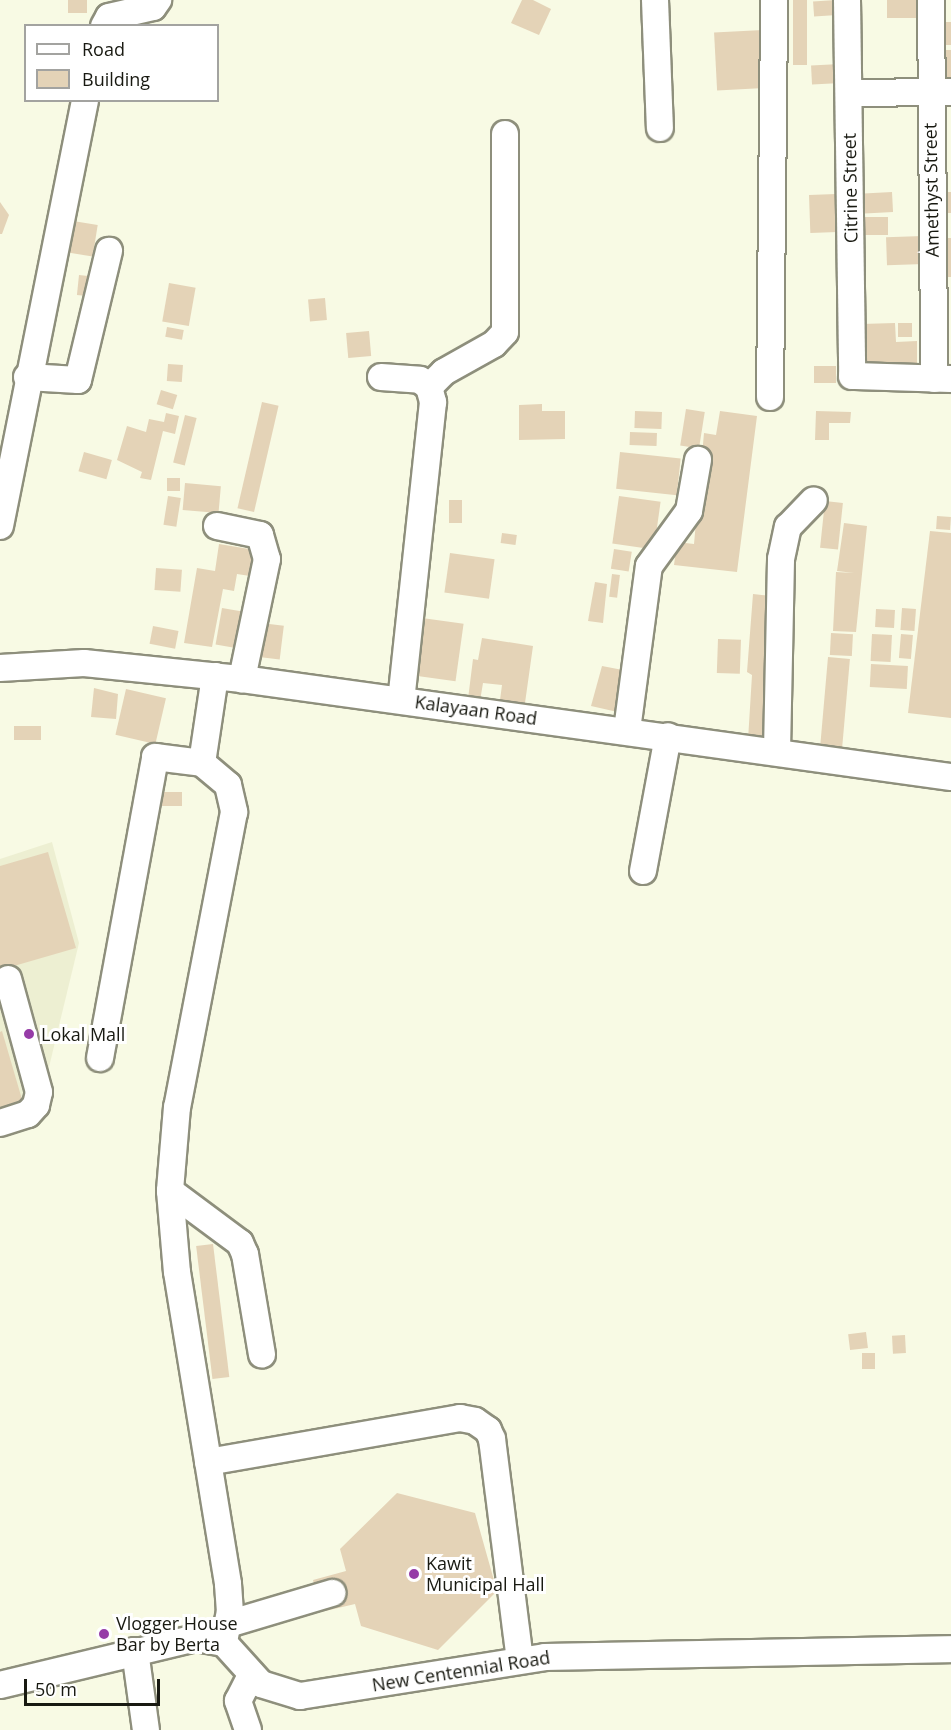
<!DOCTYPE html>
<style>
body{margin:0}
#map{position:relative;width:951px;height:1730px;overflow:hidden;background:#f8fae4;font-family:"Open Sans",sans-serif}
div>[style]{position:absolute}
.built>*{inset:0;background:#edefd2}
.building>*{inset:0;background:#e4d3b7;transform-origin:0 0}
.roads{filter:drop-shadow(2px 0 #8e8f7c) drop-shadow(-2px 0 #8e8f7c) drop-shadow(0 2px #8e8f7c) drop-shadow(0 -2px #8e8f7c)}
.minor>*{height:26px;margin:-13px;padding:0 13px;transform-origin:13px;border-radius:13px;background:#fff}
.dots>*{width:16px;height:16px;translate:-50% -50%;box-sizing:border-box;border:3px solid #fff;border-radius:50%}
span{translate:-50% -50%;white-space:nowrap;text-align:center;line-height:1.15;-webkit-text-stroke:6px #fff;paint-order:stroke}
.street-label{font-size:18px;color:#181911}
.poi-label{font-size:18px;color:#181911}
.left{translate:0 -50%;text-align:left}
.legend{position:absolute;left:24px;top:24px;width:195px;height:78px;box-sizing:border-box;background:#fff;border:2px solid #a3a3a0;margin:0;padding:8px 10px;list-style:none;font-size:18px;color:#181911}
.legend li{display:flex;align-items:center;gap:12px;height:30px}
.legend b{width:30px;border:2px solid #a3a3a0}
.scale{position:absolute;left:24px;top:1679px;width:136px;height:27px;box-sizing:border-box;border:3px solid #181911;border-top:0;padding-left:8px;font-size:18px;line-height:21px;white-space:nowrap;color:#181911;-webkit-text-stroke:4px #fff;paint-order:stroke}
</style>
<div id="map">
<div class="built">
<div style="clip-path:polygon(52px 842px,79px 943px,35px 1125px,0 1136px,0 859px)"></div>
</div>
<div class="building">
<div style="left:68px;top:0;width:19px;height:13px"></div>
<div style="clip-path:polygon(522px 0,533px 0,551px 9px,539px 35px,511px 23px)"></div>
<div style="left:793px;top:0;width:14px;height:65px"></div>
<div style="left:836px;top:0;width:15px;height:23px;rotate:86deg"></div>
<div style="left:887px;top:0;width:31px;height:18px"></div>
<div style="left:937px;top:22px;width:14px;height:23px"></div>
<div style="left:763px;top:30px;width:58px;height:49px;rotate:87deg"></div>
<div style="left:951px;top:50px;width:34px;height:12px;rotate:90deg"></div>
<div style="left:840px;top:64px;width:19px;height:29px;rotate:87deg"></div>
<div style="left:892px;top:192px;width:20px;height:33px;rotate:87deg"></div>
<div style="left:951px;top:192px;width:21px;height:13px;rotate:90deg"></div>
<div style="left:836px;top:194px;width:38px;height:27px;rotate:88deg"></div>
<div style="clip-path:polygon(0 202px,9px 215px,2px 234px,0 234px)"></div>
<div style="left:861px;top:217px;width:27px;height:18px"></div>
<div style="left:73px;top:221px;width:25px;height:32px;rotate:9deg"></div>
<div style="left:923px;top:236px;width:28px;height:37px;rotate:88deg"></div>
<div style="left:951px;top:238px;width:39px;height:14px;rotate:90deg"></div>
<div style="left:79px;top:275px;width:18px;height:20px;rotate:6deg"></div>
<div style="left:169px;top:283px;width:27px;height:39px;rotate:10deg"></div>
<div style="left:325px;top:298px;width:22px;height:17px;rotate:85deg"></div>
<div style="clip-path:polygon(895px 323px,896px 342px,917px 341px,917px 366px,862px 367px,861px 324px)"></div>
<div style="left:898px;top:323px;width:14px;height:14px"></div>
<div style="left:167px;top:327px;width:17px;height:10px;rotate:10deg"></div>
<div style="left:369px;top:331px;width:25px;height:23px;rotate:85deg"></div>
<div style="left:168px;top:364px;width:15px;height:17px;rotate:4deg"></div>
<div style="left:814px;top:366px;width:22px;height:17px"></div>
<div style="left:161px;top:390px;width:17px;height:15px;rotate:17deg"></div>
<div style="left:262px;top:402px;width:17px;height:109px;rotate:13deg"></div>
<div style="clip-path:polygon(542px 404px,542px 411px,565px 411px,565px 439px,519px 440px,519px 405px)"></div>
<div style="left:686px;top:409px;width:19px;height:37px;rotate:9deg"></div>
<div style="left:635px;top:411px;width:27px;height:17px;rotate:2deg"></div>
<div style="clip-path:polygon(720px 411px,757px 416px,737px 572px,674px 565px,677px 542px,694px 544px,704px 433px,716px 435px)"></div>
<div style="clip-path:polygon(816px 411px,851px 412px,850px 423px,829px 423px,829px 440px,815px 440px)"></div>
<div style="clip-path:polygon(166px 413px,179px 416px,175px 434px,163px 431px,151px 480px,140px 478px,142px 472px,117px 460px,127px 426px,146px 432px,149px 419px,164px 422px)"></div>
<div style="left:185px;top:415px;width:12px;height:49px;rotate:14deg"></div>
<div style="left:630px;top:432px;width:27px;height:13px;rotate:2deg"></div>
<div style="left:84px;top:452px;width:29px;height:20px;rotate:16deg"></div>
<div style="left:620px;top:452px;width:61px;height:37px;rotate:6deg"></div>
<div style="left:167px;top:478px;width:13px;height:13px"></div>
<div style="left:185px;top:483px;width:36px;height:27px;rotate:5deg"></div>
<div style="left:168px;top:496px;width:13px;height:29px;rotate:9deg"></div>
<div style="left:619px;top:496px;width:42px;height:48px;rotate:8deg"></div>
<div style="left:449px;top:500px;width:13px;height:23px"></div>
<div style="left:825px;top:501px;width:18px;height:47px;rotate:6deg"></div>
<div style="left:937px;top:516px;width:14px;height:13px;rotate:4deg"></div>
<div style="clip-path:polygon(844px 523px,867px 526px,856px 632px,833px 631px,836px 572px,854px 573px,837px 571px)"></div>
<div style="clip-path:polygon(930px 531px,951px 533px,951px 718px,908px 713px)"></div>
<div style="left:502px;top:533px;width:15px;height:10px;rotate:8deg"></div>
<div style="clip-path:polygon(219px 544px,255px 550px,250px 576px,237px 574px,234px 591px,223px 589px,212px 647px,184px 643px,197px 568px,215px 571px)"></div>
<div style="left:614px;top:549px;width:18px;height:20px;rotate:9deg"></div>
<div style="left:450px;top:553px;width:45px;height:40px;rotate:8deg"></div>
<div style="left:156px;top:568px;width:26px;height:22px;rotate:4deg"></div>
<div style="left:612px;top:574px;width:8px;height:23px;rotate:7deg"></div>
<div style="clip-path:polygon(595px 582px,607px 584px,603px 623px,588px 621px)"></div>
<div style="clip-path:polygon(753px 594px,772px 596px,766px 740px,748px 740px,752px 675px,747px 672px)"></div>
<div style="left:222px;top:608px;width:22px;height:37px;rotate:10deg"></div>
<div style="left:902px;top:608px;width:14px;height:22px;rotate:4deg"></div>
<div style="left:876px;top:609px;width:19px;height:18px;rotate:3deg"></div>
<div style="left:422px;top:618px;width:42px;height:58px;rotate:8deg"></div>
<div style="left:261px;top:623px;width:23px;height:34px;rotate:7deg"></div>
<div style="left:153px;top:626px;width:26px;height:18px;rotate:11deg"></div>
<div style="left:831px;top:633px;width:22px;height:22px;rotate:3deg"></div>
<div style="left:872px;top:634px;width:20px;height:27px;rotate:3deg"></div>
<div style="left:901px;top:634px;width:12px;height:24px;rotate:5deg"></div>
<div style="clip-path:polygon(482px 638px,533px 646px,525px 703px,500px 700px,502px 685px,483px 683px,480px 701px,468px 699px,473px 659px,478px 660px)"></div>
<div style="left:718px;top:639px;width:23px;height:34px;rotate:2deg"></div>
<div style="left:828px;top:657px;width:22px;height:91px;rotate:5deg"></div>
<div style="left:871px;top:664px;width:37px;height:23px;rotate:3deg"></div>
<div style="clip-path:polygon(602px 666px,628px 671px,622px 713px,591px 706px)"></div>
<div style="clip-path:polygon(94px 688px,118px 694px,116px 719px,91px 717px)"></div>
<div style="left:126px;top:689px;width:41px;height:47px;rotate:13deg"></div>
<div style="left:14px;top:726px;width:27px;height:14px"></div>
<div style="left:182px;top:792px;width:14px;height:20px;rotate:90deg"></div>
<div style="clip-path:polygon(48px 852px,76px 948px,0 970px,0 866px)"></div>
<div style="clip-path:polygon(2px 1031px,26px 1113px,0 1121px,0 1032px)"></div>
<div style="left:213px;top:1244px;width:134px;height:17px;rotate:83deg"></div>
<div style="left:866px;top:1332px;width:16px;height:18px;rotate:83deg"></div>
<div style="left:905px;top:1335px;width:18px;height:13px;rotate:87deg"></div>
<div style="left:862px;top:1353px;width:13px;height:16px"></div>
<div style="clip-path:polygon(397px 1493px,475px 1513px,497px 1591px,438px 1650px,361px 1626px,355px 1604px,321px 1612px,313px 1580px,346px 1571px,340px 1549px)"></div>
</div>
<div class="roads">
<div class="minor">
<div style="left:655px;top:0;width:128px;rotate:87.8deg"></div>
<div style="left:847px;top:0;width:376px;rotate:89.2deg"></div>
<div style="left:852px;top:376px;width:99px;rotate:1.7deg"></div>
<div style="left:931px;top:0;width:379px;rotate:89.5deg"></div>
<div style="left:104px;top:26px;width:10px;rotate:-61deg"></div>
<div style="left:109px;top:17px;width:45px;rotate:-12.8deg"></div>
<div style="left:153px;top:7px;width:9px;rotate:-54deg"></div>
<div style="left:849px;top:93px;width:102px;rotate:-0.6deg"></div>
<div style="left:27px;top:377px;width:51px;rotate:3.4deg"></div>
<div style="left:78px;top:380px;width:133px;rotate:-76.5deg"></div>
<div style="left:381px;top:377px;width:39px;rotate:4deg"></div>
<div style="left:420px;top:380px;width:11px;rotate:38deg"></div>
<div style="left:429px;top:387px;width:16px;rotate:75deg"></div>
<div style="left:433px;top:402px;width:300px;rotate:96.1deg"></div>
<div style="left:429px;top:387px;width:21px;rotate:-45deg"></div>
<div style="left:444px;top:372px;width:57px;rotate:-29.2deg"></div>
<div style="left:494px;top:344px;width:16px;rotate:-47deg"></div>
<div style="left:505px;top:332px;width:198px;rotate:-90deg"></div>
<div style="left:770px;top:397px;width:397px;rotate:-89.4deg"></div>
<div style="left:0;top:526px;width:434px;rotate:-78.7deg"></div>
<div style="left:217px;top:526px;width:44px;rotate:11.8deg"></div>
<div style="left:260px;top:535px;width:25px;rotate:74deg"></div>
<div style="left:267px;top:559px;width:123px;rotate:101.8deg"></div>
<div style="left:0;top:668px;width:84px;rotate:-3.4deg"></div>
<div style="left:84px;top:663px;width:159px;rotate:5.8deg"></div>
<div style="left:242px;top:679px;width:716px;rotate:7.87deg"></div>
<div style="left:627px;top:730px;width:165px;rotate:-82.4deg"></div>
<div style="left:649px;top:566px;width:68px;rotate:-54deg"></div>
<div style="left:689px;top:511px;width:52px;rotate:-80deg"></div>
<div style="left:777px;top:751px;width:192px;rotate:-88.8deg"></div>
<div style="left:781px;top:559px;width:33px;rotate:-78deg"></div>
<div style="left:788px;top:527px;width:37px;rotate:-46deg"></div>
<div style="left:202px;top:763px;width:88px;rotate:-81.5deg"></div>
<div style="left:643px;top:871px;width:137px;rotate:-79.5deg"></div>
<div style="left:100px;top:1058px;width:306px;rotate:-79.6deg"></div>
<div style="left:155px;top:757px;width:47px;rotate:7.3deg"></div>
<div style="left:202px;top:763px;width:34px;rotate:40deg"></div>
<div style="left:228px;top:785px;width:28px;rotate:77deg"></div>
<div style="left:234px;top:812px;width:300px;rotate:100.9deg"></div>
<div style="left:177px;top:1107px;width:84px;rotate:94.8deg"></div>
<div style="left:170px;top:1191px;width:81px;rotate:85.1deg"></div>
<div style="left:177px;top:1272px;width:316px;rotate:80.7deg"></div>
<div style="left:228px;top:1584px;width:27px;rotate:86deg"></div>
<div style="left:230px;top:1611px;width:33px;rotate:101deg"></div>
<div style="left:0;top:1123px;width:29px;rotate:-18deg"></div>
<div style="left:28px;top:1114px;width:12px;rotate:-48deg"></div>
<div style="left:36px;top:1105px;width:13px;rotate:-77deg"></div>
<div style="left:39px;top:1092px;width:117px;rotate:-105.3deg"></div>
<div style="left:170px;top:1191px;width:87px;rotate:36.6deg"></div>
<div style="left:240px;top:1243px;width:12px;rotate:66deg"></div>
<div style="left:245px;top:1254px;width:102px;rotate:80.4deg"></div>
<div style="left:208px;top:1462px;width:256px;rotate:-9.9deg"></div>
<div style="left:460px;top:1418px;width:15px;rotate:11deg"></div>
<div style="left:475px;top:1421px;width:16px;rotate:35deg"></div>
<div style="left:488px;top:1430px;width:10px;rotate:66deg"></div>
<div style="left:492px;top:1439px;width:223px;rotate:82.8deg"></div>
<div style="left:228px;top:1624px;width:109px;rotate:-16.6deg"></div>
<div style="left:135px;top:1651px;width:80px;rotate:82.1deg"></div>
<div style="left:0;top:1685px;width:202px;rotate:-13.5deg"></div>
<div style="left:196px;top:1638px;width:28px;rotate:10deg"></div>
<div style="left:224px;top:1643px;width:55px;rotate:47.9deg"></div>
<div style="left:261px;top:1684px;width:41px;rotate:17.1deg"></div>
<div style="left:300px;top:1696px;width:248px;rotate:-9deg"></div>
<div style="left:545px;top:1657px;width:406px;rotate:-1.1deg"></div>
<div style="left:248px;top:1730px;width:31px;rotate:-109deg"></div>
<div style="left:238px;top:1701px;width:30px;rotate:-63deg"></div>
</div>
</div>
<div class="dots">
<div style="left:29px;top:1034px;background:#963ca7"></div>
<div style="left:414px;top:1574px;background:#963ca7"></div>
<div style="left:104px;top:1634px;background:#963ca7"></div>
</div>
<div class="street-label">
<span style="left:850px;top:188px;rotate:-91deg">Citrine Street</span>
<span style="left:931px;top:190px;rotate:-91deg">Amethyst Street</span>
<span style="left:476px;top:710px;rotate:8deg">Kalayaan Road</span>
<span style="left:461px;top:1671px;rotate:-9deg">New Centennial Road</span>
</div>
<div class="poi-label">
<span class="left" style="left:41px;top:1034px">Lokal Mall</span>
<span class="left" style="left:426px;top:1574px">Kawit<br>Municipal Hall</span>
<span class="left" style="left:116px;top:1634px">Vlogger House<br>Bar by Berta</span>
</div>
<ul class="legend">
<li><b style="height:8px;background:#fff"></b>Road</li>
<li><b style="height:16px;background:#e4d3b7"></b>Building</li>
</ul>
<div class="scale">50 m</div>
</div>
